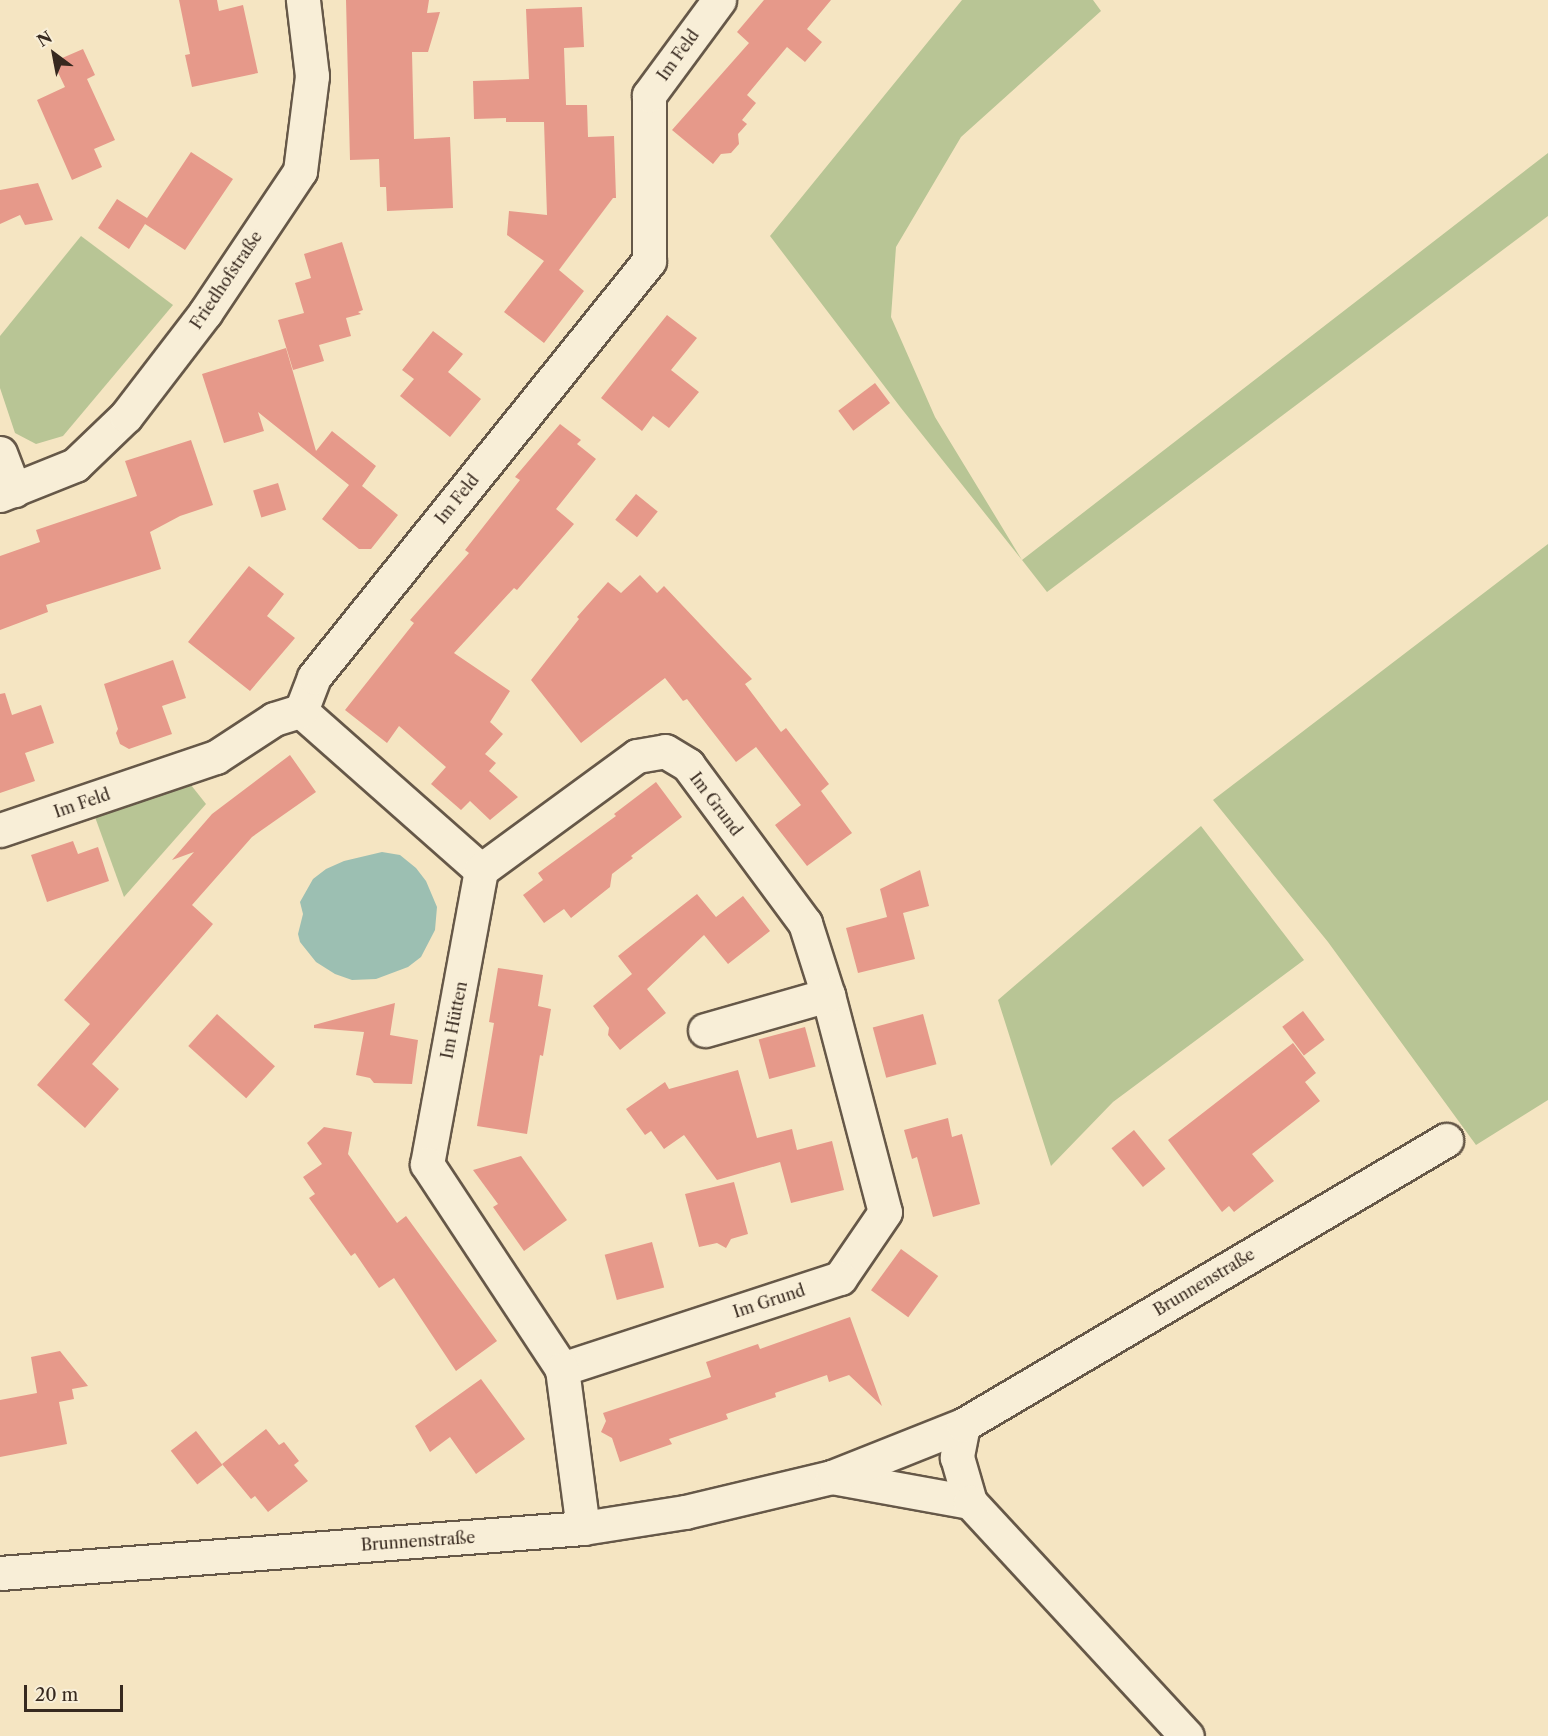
<!DOCTYPE html>
<meta charset="utf-8">
<style>
body{margin:0}
#map{position:relative;width:1548px;height:1736px;overflow:hidden;background:#f5e5c2;font-family:"Libre Caslon Text",serif}
div>[style]{position:absolute}
.green>*{inset:0;background:#b8c595}
.water>*{inset:0;background:#9cbfb2}
.building>*{inset:0;background:#e6998a;transform-origin:0 0}
.roads{filter:drop-shadow(2px 0 #665848) drop-shadow(-2px 0 #665848) drop-shadow(0 2px #665848) drop-shadow(0 -2px #665848)}
.minor>*{height:33px;margin:-16.5px;padding:0 16.5px;transform-origin:16.5px;border-radius:16.5px;background:#f8eed7}
span{translate:-50% -50%;white-space:nowrap;text-align:center;line-height:1.15;-webkit-text-stroke:5px #f8eed7;paint-order:stroke}
.street-label{font-size:16px;color:#37291f}
.north{position:absolute;left:24px;top:24px;width:60px;height:60px;-webkit-text-stroke:4px #f8eed7;paint-order:stroke;rotate:328deg;font-size:16px;font-weight:700;line-height:24px;text-align:center;color:#37291f}
.north::after{content:'';display:block;margin:auto;width:21px;height:27px;background:#37291f;clip-path:polygon(50% 0,100% 100%,50% 72%,0 100%)}
.scale{position:absolute;left:24px;top:1685px;width:99px;height:27px;box-sizing:border-box;border:3px solid #37291f;border-top:0;padding-left:8px;font-size:18px;line-height:21px;white-space:nowrap;color:#37291f;-webkit-text-stroke:4px #f8eed7;paint-order:stroke}
</style>
<div id="map">
<div class="green">
<div style="clip-path:polygon(962px 0,1093px 0,1101px 11px,961px 137px,896px 247px,891px 317px,935px 417px,1022px 560px,1548px 153px,1548px 216px,1047px 592px,1022px 560px,901px 408px,770px 236px)"></div>
<div style="clip-path:polygon(81px 236px,173px 305px,63px 436px,36px 444px,15px 433px,0 388px,0 336px)"></div>
<div style="clip-path:polygon(1548px 544px,1548px 1100px,1476px 1145px,1328px 942px,1213px 800px)"></div>
<div style="clip-path:polygon(187px 780px,206px 804px,124px 897px,95px 817px)"></div>
<div style="clip-path:polygon(1201px 826px,1304px 960px,1113px 1102px,1051px 1166px,998px 1000px)"></div>
</div>
<div class="water">
<div style="clip-path:polygon(382px 852px,400px 855px,416px 868px,426px 881px,437px 907px,435px 930px,421px 957px,408px 967px,376px 979px,352px 980px,335px 974px,316px 962px,300px 942px,298px 934px,303px 914px,300px 902px,313px 879px,326px 869px,344px 861px)"></div>
</div>
<div class="building">
<div style="clip-path:polygon(179px 0,217px 0,219px 11px,243px 5px,258px 73px,192px 87px,185px 55px,190px 54px)"></div>
<div style="clip-path:polygon(346px 0,429px 0,427px 13px,440px 12px,428px 52px,412px 52px,414px 139px,450px 137px,453px 208px,387px 211px,386px 187px,380px 187px,379px 159px,350px 160px)"></div>
<div style="clip-path:polygon(764px 0,831px 0,807px 29px,822px 42px,805px 62px,787px 47px,747px 95px,756px 103px,742px 120px,747px 124px,738px 134px,739px 144px,731px 153px,721px 154px,713px 164px,672px 130px,749px 43px,737px 32px)"></div>
<div style="clip-path:polygon(582px 7px,584px 47px,564px 48px,566px 105px,587px 105px,588px 137px,614px 136px,616px 198px,613px 198px,559px 270px,584px 291px,544px 343px,504px 312px,544px 261px,507px 235px,509px 211px,547px 215px,544px 122px,506px 122px,506px 118px,474px 119px,473px 81px,529px 79px,526px 9px)"></div>
<div style="clip-path:polygon(83px 49px,95px 75px,87px 79px,115px 140px,94px 149px,102px 167px,72px 180px,37px 100px,65px 87px,53px 62px)"></div>
<div style="clip-path:polygon(191px 152px,233px 179px,185px 250px,145px 224px,129px 249px,98px 228px,117px 199px,147px 218px)"></div>
<div style="clip-path:polygon(38px 183px,53px 220px,25px 225px,20px 215px,0 224px,0 190px)"></div>
<div style="clip-path:polygon(342px 242px,363px 310px,358px 312px,361px 314px,346px 318px,351px 336px,319px 345px,324px 361px,293px 370px,278px 320px,304px 313px,295px 283px,311px 278px,304px 254px)"></div>
<div style="clip-path:polygon(667px 315px,697px 338px,671px 370px,699px 392px,669px 428px,653px 416px,642px 431px,601px 398px)"></div>
<div style="clip-path:polygon(433px 331px,463px 354px,448px 372px,481px 399px,450px 437px,400px 396px,414px 379px,402px 370px)"></div>
<div style="clip-path:polygon(286px 348px,316px 451px,332px 431px,376px 466px,362px 486px,398px 515px,371px 549px,359px 549px,322px 519px,349px 485px,258px 412px,264px 431px,224px 443px,202px 374px)"></div>
<div style="left:875px;top:383px;width:25px;height:46px;rotate:53deg"></div>
<div style="clip-path:polygon(560px 424px,581px 440px,577px 444px,596px 459px,556px 509px,574px 524px,517px 590px,514px 588px,454px 653px,510px 691px,490px 722px,503px 734px,485px 754px,496px 763px,489px 771px,518px 797px,490px 820px,470px 801px,461px 810px,431px 784px,446px 767px,399px 726px,387px 743px,345px 710px,414px 623px,410px 620px,469px 553px,465px 550px,520px 480px,515px 477px)"></div>
<div style="clip-path:polygon(191px 440px,213px 505px,180px 516px,150px 532px,161px 569px,46px 605px,48px 612px,0 630px,0 556px,40px 542px,36px 530px,137px 496px,125px 461px)"></div>
<div style="left:278px;top:483px;width:28px;height:26px;rotate:73deg"></div>
<div style="left:636px;top:494px;width:28px;height:33px;rotate:39deg"></div>
<div style="clip-path:polygon(249px 566px,284px 594px,267px 616px,295px 638px,250px 691px,188px 642px)"></div>
<div style="clip-path:polygon(640px 575px,657px 593px,664px 586px,752px 679px,745px 684px,781px 732px,786px 728px,829px 784px,821px 791px,852px 833px,807px 866px,775px 825px,801px 805px,756px 747px,736px 762px,687px 699px,683px 701px,665px 678px,581px 743px,531px 680px,579px 619px,577px 617px,608px 582px,621px 593px)"></div>
<div style="clip-path:polygon(173px 660px,186px 698px,162px 706px,172px 734px,129px 749px,120px 744px,116px 733px,118px 729px,104px 684px)"></div>
<div style="clip-path:polygon(5px 693px,12px 715px,41px 705px,54px 743px,25px 753px,35px 781px,0 793px,0 694px)"></div>
<div style="clip-path:polygon(290px 755px,316px 792px,252px 837px,192px 905px,213px 924px,92px 1064px,119px 1089px,85px 1128px,37px 1085px,90px 1024px,64px 1000px,194px 852px,172px 860px,212px 814px)"></div>
<div style="clip-path:polygon(656px 782px,682px 817px,631px 856px,633px 858px,612px 874px,610px 887px,571px 918px,564px 909px,544px 923px,523px 895px,543px 880px,538px 873px,616px 816px,614px 814px)"></div>
<div style="clip-path:polygon(73px 841px,78px 854px,98px 847px,109px 881px,47px 902px,31px 855px)"></div>
<div style="clip-path:polygon(920px 870px,929px 906px,903px 913px,915px 959px,858px 973px,846px 928px,887px 917px,880px 889px)"></div>
<div style="clip-path:polygon(697px 894px,716px 917px,743px 896px,770px 931px,728px 964px,704px 935px,647px 989px,666px 1013px,620px 1050px,608px 1035px,609px 1028px,593px 1006px,632px 974px,618px 956px)"></div>
<div style="clip-path:polygon(498px 968px,543px 975px,538px 1006px,551px 1009px,543px 1056px,540px 1055px,527px 1134px,477px 1126px,494px 1023px,489px 1022px)"></div>
<div style="clip-path:polygon(395px 1003px,390px 1035px,418px 1040px,412px 1084px,374px 1083px,370px 1078px,356px 1075px,364px 1032px,314px 1028px,314px 1025px)"></div>
<div style="left:1303px;top:1011px;width:36px;height:26px;rotate:53deg"></div>
<div style="left:217px;top:1014px;width:78px;height:43px;rotate:42deg"></div>
<div style="left:923px;top:1014px;width:52px;height:52px;rotate:75deg"></div>
<div style="left:805px;top:1027px;width:41px;height:48px;rotate:75deg"></div>
<div style="clip-path:polygon(1293px 1043px,1316px 1073px,1305px 1082px,1320px 1101px,1252px 1154px,1274px 1181px,1234px 1212px,1229px 1206px,1222px 1212px,1168px 1140px)"></div>
<div style="clip-path:polygon(738px 1070px,757px 1138px,792px 1129px,797px 1150px,832px 1141px,844px 1190px,791px 1203px,780px 1162px,717px 1180px,684px 1135px,664px 1149px,651px 1131px,645px 1135px,626px 1109px,665px 1082px,669px 1089px)"></div>
<div style="clip-path:polygon(948px 1118px,952px 1137px,962px 1134px,980px 1204px,933px 1217px,917px 1157px,912px 1159px,904px 1130px)"></div>
<div style="clip-path:polygon(324px 1127px,352px 1132px,348px 1154px,397px 1223px,406px 1216px,497px 1341px,456px 1371px,394px 1278px,379px 1288px,355px 1253px,351px 1256px,309px 1198px,315px 1194px,303px 1177px,322px 1164px,307px 1143px)"></div>
<div style="left:1134px;top:1130px;width:50px;height:29px;rotate:51deg"></div>
<div style="clip-path:polygon(521px 1156px,567px 1220px,524px 1251px,493px 1207px,498px 1204px,473px 1170px)"></div>
<div style="clip-path:polygon(734px 1182px,748px 1234px,731px 1239px,726px 1248px,717px 1243px,699px 1247px,685px 1194px)"></div>
<div style="left:652px;top:1242px;width:47px;height:49px;rotate:75deg"></div>
<div style="left:901px;top:1249px;width:46px;height:51px;rotate:36deg"></div>
<div style="clip-path:polygon(850px 1317px,882px 1406px,849px 1375px,829px 1382px,827px 1375px,775px 1393px,776px 1397px,726px 1414px,728px 1419px,669px 1439px,672px 1444px,620px 1462px,612px 1438px,601px 1432px,606px 1421px,603px 1413px,711px 1377px,706px 1362px,758px 1344px,760px 1349px)"></div>
<div style="clip-path:polygon(60px 1351px,88px 1386px,72px 1389px,74px 1399px,59px 1402px,67px 1444px,0 1457px,0 1400px,37px 1393px,31px 1357px)"></div>
<div style="clip-path:polygon(481px 1379px,525px 1439px,476px 1474px,450px 1437px,430px 1452px,415px 1426px)"></div>
<div style="clip-path:polygon(266px 1429px,279px 1445px,284px 1442px,299px 1461px,294px 1465px,308px 1481px,268px 1512px,255px 1496px,251px 1499px,222px 1464px)"></div>
<div style="left:196px;top:1431px;width:43px;height:32px;rotate:52deg"></div>
</div>
<div class="roads">
<div class="minor">
<div style="left:0;top:453px;width:40px;rotate:69deg"></div>
<div style="left:0;top:495px;width:81px;rotate:-21.8deg"></div>
<div style="left:75px;top:465px;width:71px;rotate:-43.9deg"></div>
<div style="left:126px;top:416px;width:130px;rotate:-52.5deg"></div>
<div style="left:205px;top:313px;width:171px;rotate:-56.2deg"></div>
<div style="left:300px;top:171px;width:96px;rotate:-82.8deg"></div>
<div style="left:312px;top:76px;width:77px;rotate:-96.8deg"></div>
<div style="left:301px;top:711px;width:240px;rotate:41.5deg"></div>
<div style="left:481px;top:870px;width:299px;rotate:100.4deg"></div>
<div style="left:427px;top:1164px;width:245px;rotate:56.6deg"></div>
<div style="left:0;top:830px;width:228px;rotate:-18.7deg"></div>
<div style="left:216px;top:757px;width:69px;rotate:-33.2deg"></div>
<div style="left:274px;top:719px;width:28px;rotate:-17deg"></div>
<div style="left:301px;top:711px;width:36px;rotate:-69deg"></div>
<div style="left:314px;top:677px;width:534px;rotate:-51.16deg"></div>
<div style="left:649px;top:261px;width:166px;rotate:-90deg"></div>
<div style="left:649px;top:95px;width:118px;rotate:-53.6deg"></div>
<div style="left:481px;top:870px;width:193px;rotate:-36.2deg"></div>
<div style="left:637px;top:756px;width:28px;rotate:-10deg"></div>
<div style="left:665px;top:751px;width:27px;rotate:31deg"></div>
<div style="left:688px;top:765px;width:197px;rotate:53.5deg"></div>
<div style="left:805px;top:923px;width:76px;rotate:72.3deg"></div>
<div style="left:828px;top:995px;width:224px;rotate:75.3deg"></div>
<div style="left:885px;top:1212px;width:80px;rotate:124.3deg"></div>
<div style="left:840px;top:1278px;width:293px;rotate:161.9deg"></div>
<div style="left:562px;top:1369px;width:160px;rotate:82.5deg"></div>
<div style="left:705px;top:1030px;width:128px;rotate:-15.9deg"></div>
<div style="left:963px;top:1425px;width:33px;rotate:101deg"></div>
<div style="left:957px;top:1457px;width:47px;rotate:73.9deg"></div>
<div style="left:832px;top:1477px;width:140px;rotate:10.3deg"></div>
<div style="left:970px;top:1502px;width:319px;rotate:47.2deg"></div>
<div style="left:0;top:1573px;width:585px;rotate:-4.41deg"></div>
<div style="left:583px;top:1528px;width:103px;rotate:-8.9deg"></div>
<div style="left:685px;top:1512px;width:151px;rotate:-13.4deg"></div>
<div style="left:832px;top:1477px;width:141px;rotate:-21.7deg"></div>
<div style="left:963px;top:1425px;width:561px;rotate:-30.54deg"></div>
</div>
</div>
<div class="street-label">
<span style="left:678px;top:55px;rotate:-54deg">Im Feld</span>
<span style="left:226px;top:280px;rotate:-56deg">Friedhofstraße</span>
<span style="left:457px;top:499px;rotate:-51deg">Im Feld</span>
<span style="left:82px;top:803px;rotate:-19deg">Im Feld</span>
<span style="left:716px;top:804px;rotate:53deg">Im Grund</span>
<span style="left:454px;top:1020px;rotate:-79deg">Im Hütten</span>
<span style="left:1204px;top:1282px;rotate:-31deg">Brunnenstraße</span>
<span style="left:769px;top:1301px;rotate:-18deg">Im Grund</span>
<span style="left:418px;top:1541px;rotate:-4deg">Brunnenstraße</span>
</div>
<div class="north">N</div>
<div class="scale">20 m</div>
</div>
